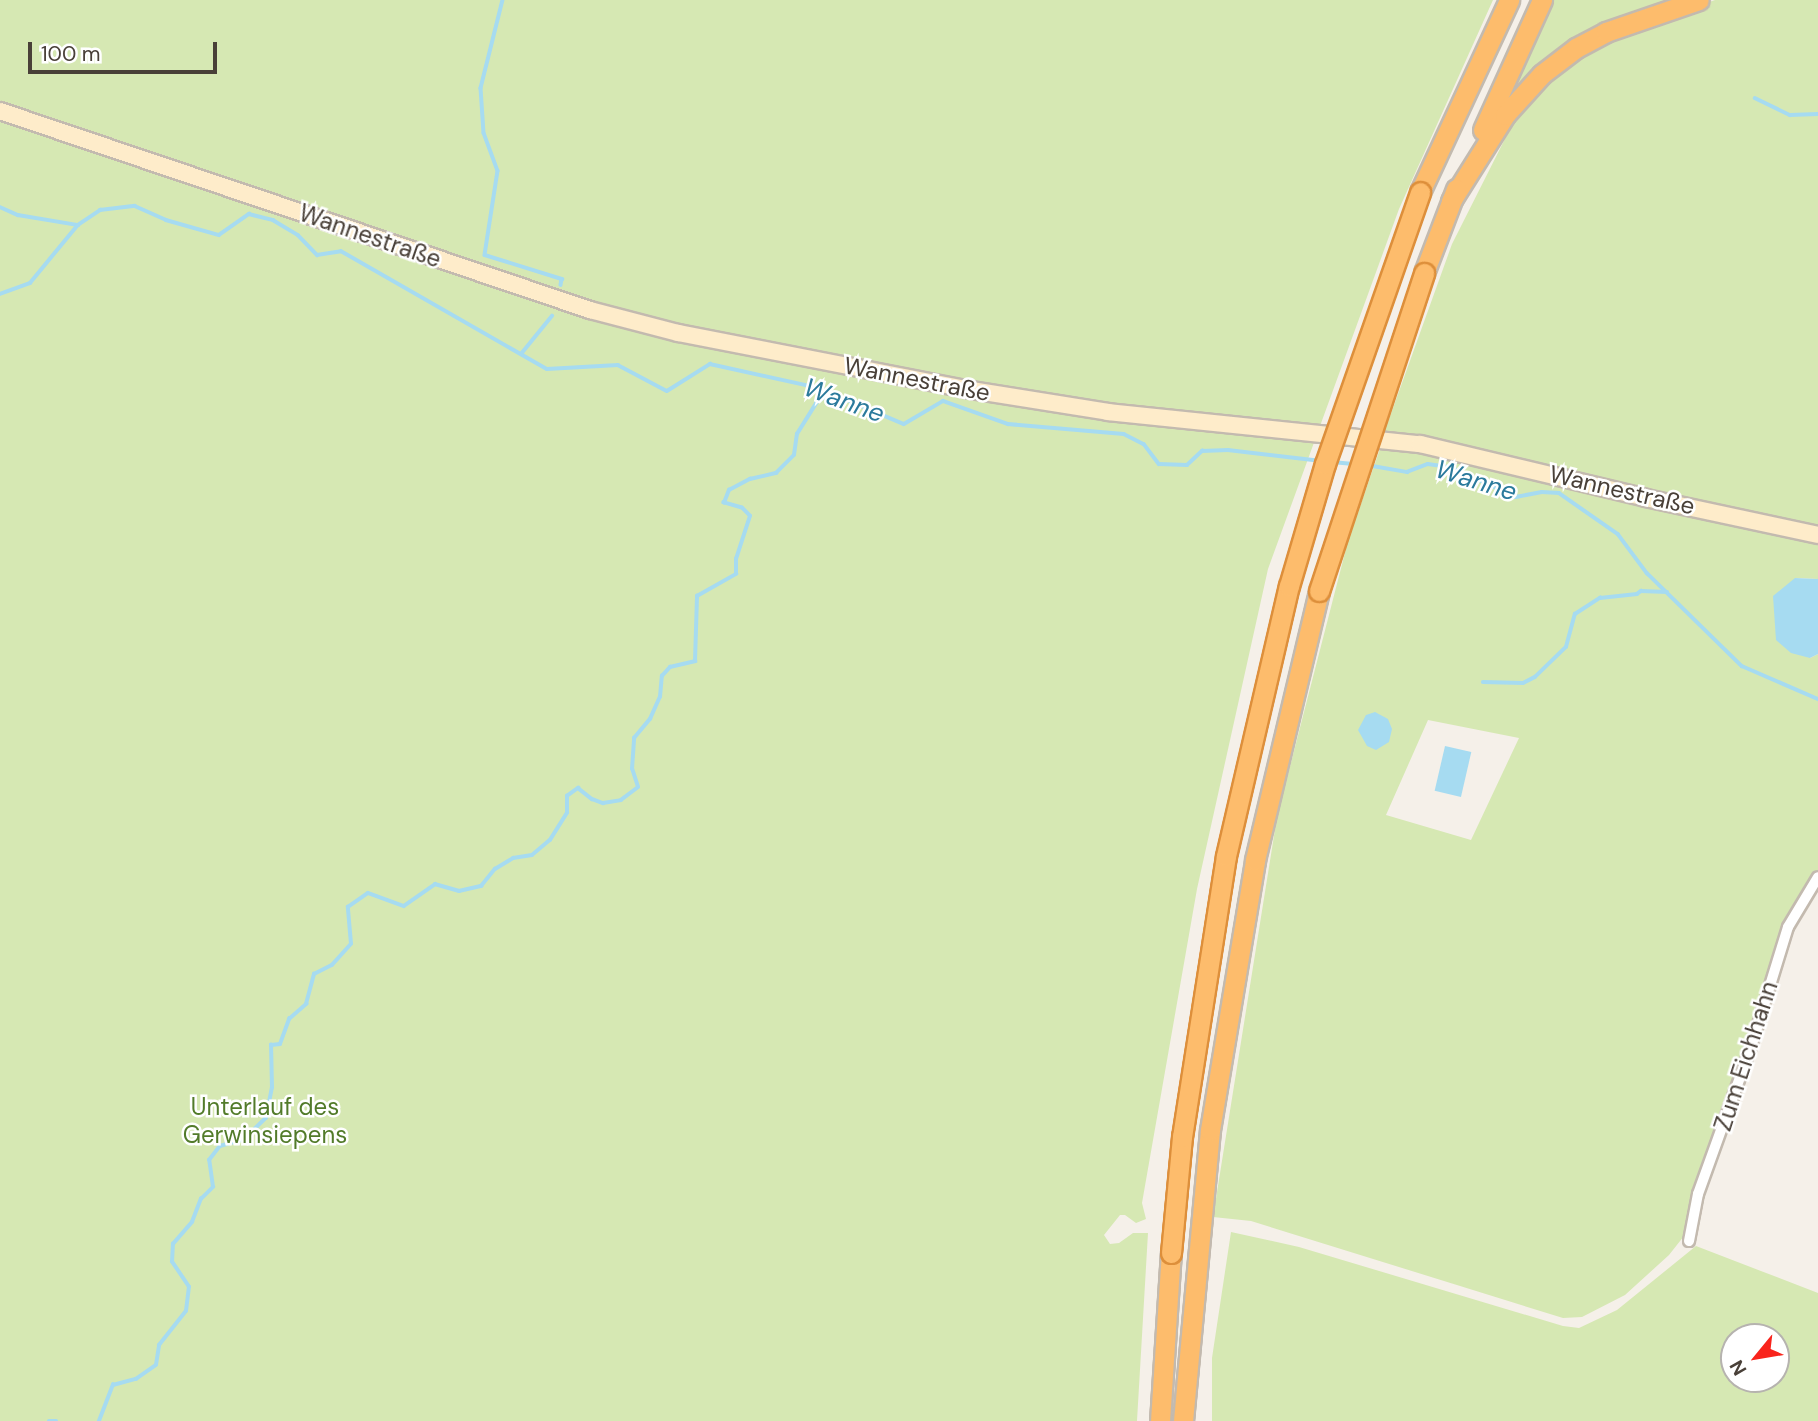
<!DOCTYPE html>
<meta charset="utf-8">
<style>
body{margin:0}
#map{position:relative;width:1818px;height:1421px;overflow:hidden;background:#f5f0e9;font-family:"DM Sans",sans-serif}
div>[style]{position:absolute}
.green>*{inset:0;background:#d6e8b3}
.water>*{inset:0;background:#a6dbf1;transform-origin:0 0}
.stream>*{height:3.5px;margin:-1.75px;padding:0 1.75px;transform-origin:1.75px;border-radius:1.75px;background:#a6dbf1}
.roads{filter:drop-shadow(2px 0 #c3baaf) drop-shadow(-2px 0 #c3baaf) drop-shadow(0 2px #c3baaf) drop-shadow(0 -2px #c3baaf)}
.street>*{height:10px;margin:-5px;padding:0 5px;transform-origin:5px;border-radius:5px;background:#fff}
.secondary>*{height:16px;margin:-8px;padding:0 8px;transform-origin:8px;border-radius:8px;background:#feecca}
.highway>*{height:19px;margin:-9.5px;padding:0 9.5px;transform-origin:9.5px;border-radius:9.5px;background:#fdbc6c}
.bridges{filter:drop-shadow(2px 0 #dd8f3b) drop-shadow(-2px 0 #dd8f3b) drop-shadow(0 2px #dd8f3b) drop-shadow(0 -2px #dd8f3b)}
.highway-bridge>*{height:19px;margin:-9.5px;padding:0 9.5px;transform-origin:9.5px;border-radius:9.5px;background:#fdbc6c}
span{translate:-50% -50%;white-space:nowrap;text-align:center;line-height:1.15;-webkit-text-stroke:5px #fff;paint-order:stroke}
.street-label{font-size:24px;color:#494038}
.park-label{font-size:24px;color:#527b2a}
.water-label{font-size:26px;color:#2b7a9c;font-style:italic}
.north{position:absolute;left:1720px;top:1323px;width:70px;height:70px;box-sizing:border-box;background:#fff;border:2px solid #b6b3af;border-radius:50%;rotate:240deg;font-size:19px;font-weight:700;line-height:28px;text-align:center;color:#494038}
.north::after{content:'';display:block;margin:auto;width:24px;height:32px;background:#f9241c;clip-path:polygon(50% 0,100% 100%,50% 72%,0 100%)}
.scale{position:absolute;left:28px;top:42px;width:189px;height:32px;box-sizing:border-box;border:4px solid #494038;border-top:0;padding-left:9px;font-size:21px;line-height:24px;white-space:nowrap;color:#494038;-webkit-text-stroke:5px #fff;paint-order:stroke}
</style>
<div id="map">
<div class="green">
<div style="clip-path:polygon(0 0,1493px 0,1399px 209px,1268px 569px,1197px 889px,1142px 1203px,1146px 1219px,1136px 1223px,1125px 1215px,1120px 1215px,1104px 1235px,1110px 1244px,1119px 1243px,1133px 1233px,1148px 1233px,1137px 1421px,0 1421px)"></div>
<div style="clip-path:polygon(1551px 0,1681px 0,1643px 11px,1500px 108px)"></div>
<div style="clip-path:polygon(1715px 0,1818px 0,1818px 531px,1499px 454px,1384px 433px,1452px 244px,1515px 119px,1548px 83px,1594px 49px,1642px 25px)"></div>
<div style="clip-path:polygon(evenodd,1382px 443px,1818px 544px,1818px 579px,1795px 578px,1810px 658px,1818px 654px,1818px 871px,1784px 925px,1744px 1055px,1690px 1210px,1684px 1236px,1669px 1255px,1625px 1295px,1582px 1317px,1563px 1318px,1251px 1221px,1213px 1217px,1277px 817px,1348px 541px,1382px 443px,1428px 720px,1519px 738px,1471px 840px,1386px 815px,1428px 720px)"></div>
<div style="clip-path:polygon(evenodd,1231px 1232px,1299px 1247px,1563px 1326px,1579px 1328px,1617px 1310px,1696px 1246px,1818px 1293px,1818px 1421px,1212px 1421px,1212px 1358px,1231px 1232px,1734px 1337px,1776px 1337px,1776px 1379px,1734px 1379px,1734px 1337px)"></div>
</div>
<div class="water">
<div style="clip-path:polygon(1795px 578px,1818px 579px,1818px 654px,1810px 658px,1791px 653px,1776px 640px,1773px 596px)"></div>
<div style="clip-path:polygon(1375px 712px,1388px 719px,1392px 729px,1389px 742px,1376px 750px,1367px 746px,1358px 730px,1366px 715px)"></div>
<div style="left:1445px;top:746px;width:27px;height:46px;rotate:13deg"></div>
</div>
<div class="stream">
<div style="left:503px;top:0;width:91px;rotate:104deg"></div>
<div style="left:481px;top:88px;width:45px;rotate:86.2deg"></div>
<div style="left:484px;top:133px;width:40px;rotate:69.8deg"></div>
<div style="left:498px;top:171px;width:85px;rotate:98.8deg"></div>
<div style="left:485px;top:255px;width:81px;rotate:17.3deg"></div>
<div style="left:562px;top:279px;width:6px;rotate:99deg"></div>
<div style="left:1755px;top:98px;width:39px;rotate:26deg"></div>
<div style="left:1790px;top:115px;width:28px;rotate:-2deg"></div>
<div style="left:0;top:207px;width:20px;rotate:24deg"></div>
<div style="left:18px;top:215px;width:61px;rotate:9.5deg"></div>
<div style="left:78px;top:225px;width:27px;rotate:-34deg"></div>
<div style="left:100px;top:210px;width:35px;rotate:-7deg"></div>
<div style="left:135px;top:206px;width:34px;rotate:24deg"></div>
<div style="left:166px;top:220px;width:55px;rotate:15.8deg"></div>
<div style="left:219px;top:235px;width:37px;rotate:-35deg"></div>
<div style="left:249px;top:214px;width:25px;rotate:14deg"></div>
<div style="left:273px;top:220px;width:29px;rotate:31deg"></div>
<div style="left:298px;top:235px;width:28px;rotate:46deg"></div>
<div style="left:317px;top:255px;width:24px;rotate:-9deg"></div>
<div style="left:341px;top:251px;width:237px;rotate:29.8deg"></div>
<div style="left:547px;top:369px;width:71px;rotate:-3.2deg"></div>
<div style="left:618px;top:365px;width:55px;rotate:28deg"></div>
<div style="left:667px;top:391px;width:51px;rotate:-32.1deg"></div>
<div style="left:710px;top:364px;width:112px;rotate:12.4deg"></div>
<div style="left:819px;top:388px;width:92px;rotate:23deg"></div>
<div style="left:904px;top:424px;width:45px;rotate:-30.5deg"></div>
<div style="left:943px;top:401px;width:69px;rotate:19.5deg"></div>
<div style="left:1008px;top:424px;width:116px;rotate:4.9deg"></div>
<div style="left:1124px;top:434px;width:22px;rotate:27deg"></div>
<div style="left:1144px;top:444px;width:25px;rotate:53deg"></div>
<div style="left:1159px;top:464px;width:28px;rotate:2deg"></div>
<div style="left:1187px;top:465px;width:21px;rotate:-43deg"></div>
<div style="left:1202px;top:451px;width:26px;rotate:-2deg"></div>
<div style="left:1228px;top:450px;width:94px;rotate:6.7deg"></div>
<div style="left:0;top:294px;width:32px;rotate:-20deg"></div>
<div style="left:30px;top:283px;width:74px;rotate:-50.5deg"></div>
<div style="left:521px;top:354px;width:49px;rotate:-50.8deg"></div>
<div style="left:1332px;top:462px;width:24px;rotate:5deg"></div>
<div style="left:1367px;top:465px;width:41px;rotate:9.9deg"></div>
<div style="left:1407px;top:472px;width:22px;rotate:-21deg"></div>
<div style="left:1428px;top:464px;width:22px;rotate:8deg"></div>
<div style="left:1450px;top:467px;width:72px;rotate:24.4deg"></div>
<div style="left:1516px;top:497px;width:26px;rotate:-11deg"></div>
<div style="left:1542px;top:492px;width:17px;rotate:3deg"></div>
<div style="left:1559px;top:493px;width:72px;rotate:34.8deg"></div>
<div style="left:1618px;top:534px;width:49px;rotate:53.4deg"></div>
<div style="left:1647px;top:573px;width:133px;rotate:44.4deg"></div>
<div style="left:1742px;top:666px;width:83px;rotate:23.5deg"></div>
<div style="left:1483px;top:682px;width:40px;rotate:1.4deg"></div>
<div style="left:1523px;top:683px;width:13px;rotate:-27deg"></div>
<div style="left:1535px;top:677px;width:43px;rotate:-44.1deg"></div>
<div style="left:1566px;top:647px;width:34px;rotate:-75deg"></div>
<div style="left:1575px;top:614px;width:30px;rotate:-33deg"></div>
<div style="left:1600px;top:598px;width:37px;rotate:-6deg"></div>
<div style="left:1637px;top:594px;width:5px;rotate:-37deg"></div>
<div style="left:1641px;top:591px;width:26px;rotate:2deg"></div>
<div style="left:49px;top:1421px;width:7px"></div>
<div style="left:99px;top:1421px;width:39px;rotate:-69deg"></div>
<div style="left:113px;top:1385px;width:24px;rotate:-15deg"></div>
<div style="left:136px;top:1379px;width:24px;rotate:-35deg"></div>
<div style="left:156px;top:1365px;width:20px;rotate:-81deg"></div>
<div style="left:159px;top:1345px;width:43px;rotate:-51.5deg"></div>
<div style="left:186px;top:1311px;width:24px;rotate:-83deg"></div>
<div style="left:189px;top:1287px;width:30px;rotate:-124deg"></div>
<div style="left:172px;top:1262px;width:18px;rotate:-87deg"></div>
<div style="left:173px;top:1244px;width:29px;rotate:-49deg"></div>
<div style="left:192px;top:1222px;width:25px;rotate:-69deg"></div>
<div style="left:201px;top:1199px;width:17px;rotate:-45deg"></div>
<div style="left:213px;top:1187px;width:27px;rotate:-98deg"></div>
<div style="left:209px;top:1160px;width:18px;rotate:-52deg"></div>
<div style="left:220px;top:1146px;width:25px;rotate:-16deg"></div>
<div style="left:244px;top:1139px;width:30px;rotate:-44deg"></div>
<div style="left:266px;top:1118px;width:31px;rotate:-79deg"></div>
<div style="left:272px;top:1088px;width:43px;rotate:-91.3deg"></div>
<div style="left:271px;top:1045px;width:9px;rotate:-6deg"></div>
<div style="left:280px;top:1044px;width:27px;rotate:-70deg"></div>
<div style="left:289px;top:1019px;width:23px;rotate:-41deg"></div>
<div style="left:306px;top:1004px;width:31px;rotate:-75deg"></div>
<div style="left:314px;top:974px;width:20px;rotate:-27deg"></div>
<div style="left:332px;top:965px;width:28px;rotate:-48deg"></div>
<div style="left:351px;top:944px;width:37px;rotate:-95deg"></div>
<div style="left:348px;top:907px;width:24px;rotate:-35deg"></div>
<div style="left:368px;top:893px;width:38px;rotate:20deg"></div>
<div style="left:404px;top:906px;width:38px;rotate:-35deg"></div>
<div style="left:435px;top:884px;width:25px;rotate:16deg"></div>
<div style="left:459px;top:891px;width:23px;rotate:-13deg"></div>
<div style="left:481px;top:886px;width:22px;rotate:-51deg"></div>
<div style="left:495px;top:869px;width:21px;rotate:-31deg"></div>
<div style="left:513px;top:858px;width:19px;rotate:-9deg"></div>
<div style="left:532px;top:855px;width:23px;rotate:-40deg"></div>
<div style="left:550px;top:840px;width:32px;rotate:-58deg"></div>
<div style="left:567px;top:813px;width:17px;rotate:-90deg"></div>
<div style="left:567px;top:796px;width:14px;rotate:-36deg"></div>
<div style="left:578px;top:788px;width:18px;rotate:38deg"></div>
<div style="left:592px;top:799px;width:12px;rotate:20deg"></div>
<div style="left:603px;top:803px;width:18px;rotate:-9deg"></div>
<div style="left:621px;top:800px;width:21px;rotate:-37deg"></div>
<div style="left:638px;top:787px;width:19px;rotate:-108deg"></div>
<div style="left:632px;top:769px;width:31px;rotate:-86deg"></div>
<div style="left:634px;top:738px;width:25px;rotate:-50deg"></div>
<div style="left:650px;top:719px;width:24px;rotate:-66deg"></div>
<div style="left:660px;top:697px;width:21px;rotate:-85deg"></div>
<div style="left:662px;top:676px;width:12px;rotate:-48deg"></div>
<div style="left:670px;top:667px;width:26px;rotate:-13deg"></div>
<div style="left:695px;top:661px;width:65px;rotate:-88.2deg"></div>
<div style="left:697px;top:596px;width:45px;rotate:-29.4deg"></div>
<div style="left:736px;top:574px;width:15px;rotate:-90deg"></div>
<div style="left:736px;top:559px;width:45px;rotate:-72deg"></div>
<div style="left:750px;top:516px;width:11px;rotate:-135deg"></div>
<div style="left:742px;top:508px;width:19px;rotate:-164deg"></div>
<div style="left:724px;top:503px;width:14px;rotate:-69deg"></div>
<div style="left:729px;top:490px;width:24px;rotate:-28deg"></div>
<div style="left:750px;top:479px;width:27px;rotate:-13deg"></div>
<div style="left:776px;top:473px;width:25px;rotate:-45deg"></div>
<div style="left:794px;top:455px;width:21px;rotate:-82deg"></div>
<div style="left:797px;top:434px;width:36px;rotate:-58deg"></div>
<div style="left:816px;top:403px;width:18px;rotate:-34deg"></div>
</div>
<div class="roads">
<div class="street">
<div style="left:1689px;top:1241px;width:48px;rotate:-79.2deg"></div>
<div style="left:1698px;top:1194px;width:159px;rotate:-70.2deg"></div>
<div style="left:1752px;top:1044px;width:122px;rotate:-72.9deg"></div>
<div style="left:1788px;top:927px;width:58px;rotate:-59deg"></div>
</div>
<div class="secondary">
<div style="left:0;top:111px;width:623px;rotate:18.64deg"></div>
<div style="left:590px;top:310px;width:91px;rotate:14.6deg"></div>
<div style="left:678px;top:333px;width:292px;rotate:11deg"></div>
<div style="left:965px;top:389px;width:145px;rotate:9.1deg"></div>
<div style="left:1108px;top:412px;width:314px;rotate:5.9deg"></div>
<div style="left:1420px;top:444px;width:232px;rotate:13.4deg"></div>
<div style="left:1646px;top:498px;width:176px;rotate:12.1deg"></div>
</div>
<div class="highway">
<div style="left:1483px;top:130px;width:143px;rotate:-65.6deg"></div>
<div style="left:1420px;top:192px;width:212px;rotate:-65.1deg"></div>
<div style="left:1451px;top:201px;width:102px;rotate:-57.9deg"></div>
<div style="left:1505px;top:115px;width:55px;rotate:-47.9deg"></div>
<div style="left:1542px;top:74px;width:43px;rotate:-37.4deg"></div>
<div style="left:1576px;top:48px;width:34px;rotate:-28deg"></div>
<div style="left:1606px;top:32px;width:98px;rotate:-19deg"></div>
<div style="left:1424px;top:273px;width:90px;rotate:-69.1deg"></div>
<div style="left:1160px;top:1421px;width:168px;rotate:-86.3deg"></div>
<div style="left:1183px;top:1421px;width:292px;rotate:-84.7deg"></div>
<div style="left:1210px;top:1130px;width:274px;rotate:-80.5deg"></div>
<div style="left:1255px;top:860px;width:277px;rotate:-76.6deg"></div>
</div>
</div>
<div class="bridges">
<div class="highway-bridge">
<div style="left:1319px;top:591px;width:335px;rotate:-71.7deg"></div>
<div style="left:1171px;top:1253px;width:117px;rotate:-84.6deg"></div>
<div style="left:1182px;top:1137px;width:284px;rotate:-81.1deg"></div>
<div style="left:1226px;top:856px;width:277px;rotate:-76.9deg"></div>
<div style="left:1289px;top:586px;width:127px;rotate:-73.6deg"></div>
<div style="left:1325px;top:464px;width:288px;rotate:-70.7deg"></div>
</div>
</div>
<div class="street-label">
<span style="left:370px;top:236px;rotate:19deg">Wannestraße</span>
<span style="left:917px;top:379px;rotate:11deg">Wannestraße</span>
<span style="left:1622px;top:490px;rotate:13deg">Wannestraße</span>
<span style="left:1746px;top:1056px;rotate:-72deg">Zum Eichhahn</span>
</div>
<div class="park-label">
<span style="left:265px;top:1121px">Unterlauf des<br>Gerwinsiepens</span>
</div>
<div class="water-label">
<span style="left:844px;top:401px;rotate:20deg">Wanne</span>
<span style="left:1476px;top:481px;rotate:17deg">Wanne</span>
</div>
<div class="north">N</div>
<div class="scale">100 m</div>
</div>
